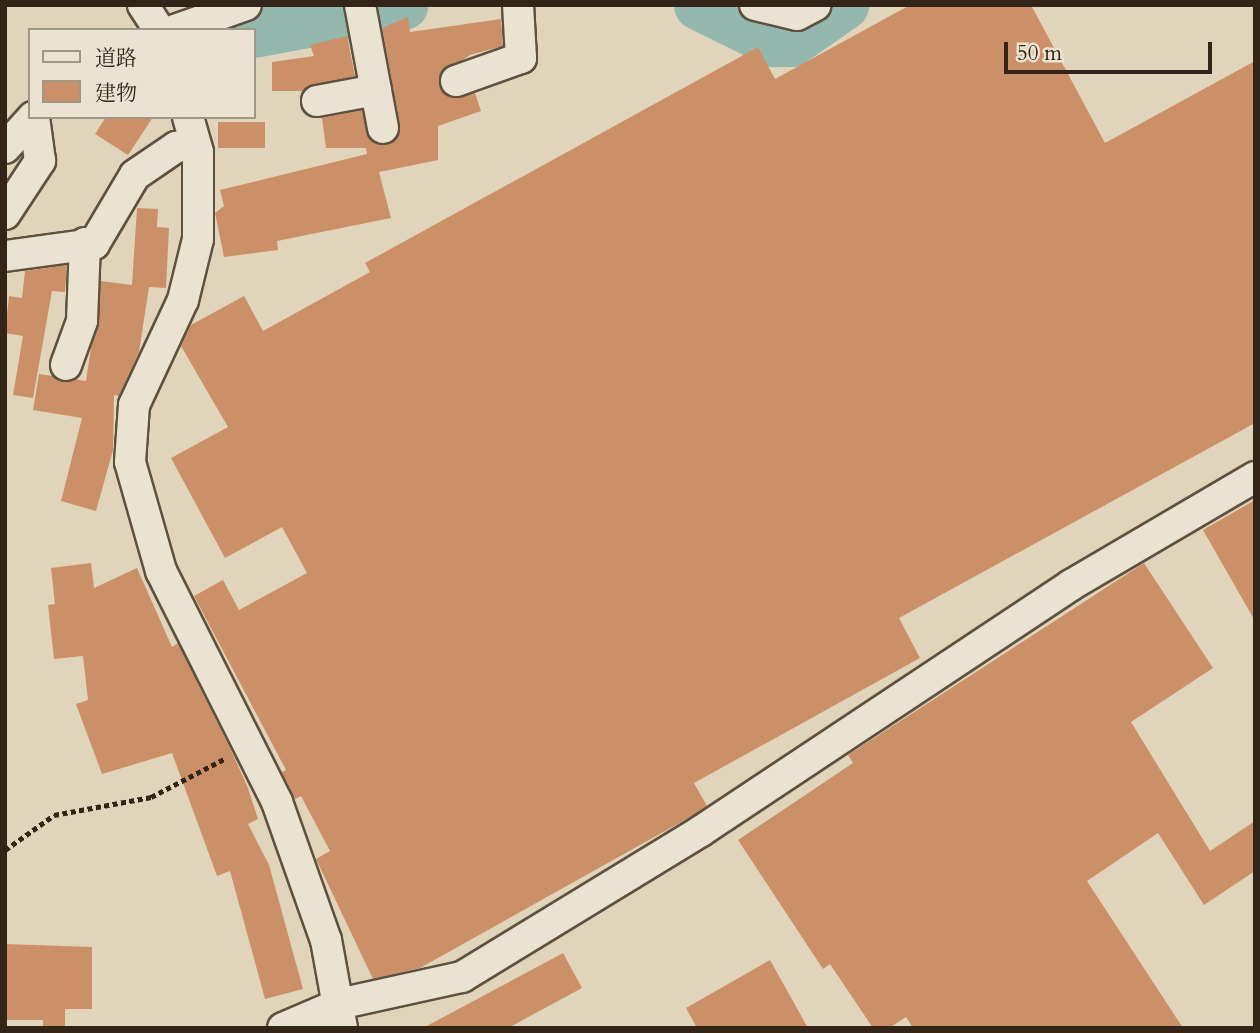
<!DOCTYPE html>
<meta charset="utf-8">
<style>
body{margin:0}
#map{position:relative;width:1260px;height:1033px;overflow:hidden;background:#e0d4ba;font-family:Cardo,"Noto Serif JP",serif}
div>[style]{position:absolute}
.river>*{height:49px;margin:-24.5px;padding:0 24.5px;transform-origin:24.5px;border-radius:24.5px;background:#94b8ae}
.building>*{inset:0;background:#cc9069;transform-origin:0 0}
.path>*{height:4.5px;margin-top:-2.25px;transform-origin:0;background:repeating-linear-gradient(90deg,#322517 0 5px,transparent 0 8.5px)}
.roads{filter:drop-shadow(2px 0 #5e5140) drop-shadow(-2px 0 #5e5140) drop-shadow(0 2px #5e5140) drop-shadow(0 -2px #5e5140)}
.minor>*{height:30px;margin:-15px;padding:0 15px;transform-origin:15px;border-radius:15px;background:#ebe3d2}
span{translate:-50% -50%;white-space:nowrap;text-align:center;line-height:1.15;-webkit-text-stroke:6px #ebe3d2;paint-order:stroke}
.frame{position:absolute;inset:0;border:7px solid #322517;pointer-events:none}
.legend{position:absolute;left:28px;top:28px;width:228px;height:91px;box-sizing:border-box;background:#ebe3d2;border:2px solid #a19787;margin:0;padding:9px 12px;list-style:none;font-size:21px;color:#322517}
.legend li{display:flex;align-items:center;gap:14px;height:35px}
.legend b{width:35px;border:2px solid #a19787}
.scale{position:absolute;left:1004px;top:42px;width:208px;height:32px;box-sizing:border-box;border:4px solid #322517;border-top:0;padding-left:9px;font-size:21px;line-height:24px;white-space:nowrap;color:#322517;-webkit-text-stroke:5px #ebe3d2;paint-order:stroke}
</style>
<div id="map">
<div class="river">
<div style="left:698px;top:5px;width:84px;rotate:26.3deg"></div>
<div style="left:773px;top:42px;width:18px"></div>
<div style="left:791px;top:42px;width:65px;rotate:-34.9deg"></div>
<div style="left:254px;top:33px;width:152px;rotate:-10.6deg"></div>
</div>
<div class="building">
<div style="clip-path:polygon(910px 5px,1031px 5px,1105px 143px,1255px 61px,1255px 423px,899px 618px,920px 658px,694px 783px,707px 806px,692px 816px,420px 968px,373px 979px,316px 859px,330px 851px,301px 796px,295px 799px,282px 772px,286px 770px,194px 596px,223px 580px,239px 610px,307px 573px,282px 527px,225px 558px,171px 458px,228px 427px,181px 346px,191px 325px,244px 296px,263px 331px,370px 272px,365px 263px,758px 47px,775px 79px)"></div>
<div style="clip-path:polygon(408px 17px,410px 32px,501px 19px,503px 46px,470px 55px,439px 77px,452px 98px,475px 93px,481px 111px,438px 126px,438px 160px,379px 172px,391px 218px,277px 241px,278px 250px,224px 257px,215px 213px,224px 206px,220px 190px,367px 154px,366px 148px,326px 148px,322px 118px,362px 110px,370px 140px,395px 141px,400px 125px,382px 28px)"></div>
<div style="clip-path:polygon(347px 36px,355px 76px,303px 91px,272px 91px,272px 62px,314px 56px,310px 45px)"></div>
<div style="clip-path:polygon(106px 117px,153px 117px,128px 155px,95px 134px)"></div>
<div style="left:218px;top:122px;width:47px;height:26px"></div>
<div style="clip-path:polygon(137px 208px,158px 209px,157px 227px,169px 228px,166px 288px,149px 287px,139px 352px,119px 396px,114px 395px,113px 450px,96px 511px,61px 501px,82px 418px,33px 410px,39px 374px,86px 381px,101px 281px,132px 285px)"></div>
<div style="clip-path:polygon(67px 265px,65px 292px,52px 291px,33px 398px,13px 395px,23px 336px,5px 333px,9px 296px,22px 298px,25px 271px)"></div>
<div style="clip-path:polygon(1255px 500px,1255px 621px,1203px 530px)"></div>
<div style="clip-path:polygon(91px 563px,94px 588px,137px 568px,172px 647px,178px 643px,230px 748px,248px 788px,258px 819px,248px 824px,269px 865px,303px 989px,265px 999px,230px 871px,217px 876px,172px 753px,102px 774px,76px 704px,88px 700px,83px 656px,54px 659px,48px 605px,55px 604px,51px 568px)"></div>
<div style="clip-path:polygon(1144px 563px,1213px 668px,1131px 722px,1210px 851px,1255px 821px,1255px 871px,1204px 905px,1158px 833px,1087px 881px,1183px 1028px,913px 1028px,906px 1017px,889px 1028px,873px 1028px,830px 964px,823px 969px,738px 840px,853px 763px,848px 755px)"></div>
<div style="clip-path:polygon(5px 944px,92px 947px,92px 1009px,65px 1009px,65px 1028px,43px 1028px,43px 1020px,5px 1020px)"></div>
<div style="clip-path:polygon(563px 953px,582px 988px,508px 1028px,423px 1028px)"></div>
<div style="clip-path:polygon(770px 960px,808px 1028px,697px 1028px,686px 1008px)"></div>
</div>
<div class="path">
<div style="left:5px;top:850px;width:60px;rotate:-35.5deg"></div>
<div style="left:54px;top:815px;width:99px;rotate:-10.5deg"></div>
<div style="left:151px;top:797px;width:85px;rotate:-27.5deg"></div>
</div>
<div class="roads">
<div class="minor">
<div style="left:143px;top:5px;width:30px;rotate:57deg"></div>
<div style="left:360px;top:5px;width:125px;rotate:79.4deg"></div>
<div style="left:755px;top:5px;width:43px;rotate:13.4deg"></div>
<div style="left:797px;top:15px;width:21px;rotate:-28deg"></div>
<div style="left:175px;top:30px;width:75px;rotate:-19.4deg"></div>
<div style="left:456px;top:81px;width:69px;rotate:-19.5deg"></div>
<div style="left:521px;top:58px;width:53px;rotate:-93.2deg"></div>
<div style="left:317px;top:101px;width:60px;rotate:-10.6deg"></div>
<div style="left:188px;top:117px;width:36px;rotate:74deg"></div>
<div style="left:198px;top:152px;width:87px;rotate:90deg"></div>
<div style="left:198px;top:239px;width:63px;rotate:103.8deg"></div>
<div style="left:183px;top:300px;width:116px;rotate:115deg"></div>
<div style="left:134px;top:405px;width:57px;rotate:94deg"></div>
<div style="left:130px;top:462px;width:113px;rotate:74.1deg"></div>
<div style="left:161px;top:571px;width:258px;rotate:63.3deg"></div>
<div style="left:277px;top:802px;width:146px;rotate:70.5deg"></div>
<div style="left:326px;top:940px;width:89px;rotate:79.7deg"></div>
<div style="left:5px;top:148px;width:42px;rotate:-47.9deg"></div>
<div style="left:5px;top:214px;width:64px;rotate:-56.6deg"></div>
<div style="left:40px;top:161px;width:44px;rotate:-97.8deg"></div>
<div style="left:5px;top:256px;width:90px;rotate:-7.7deg"></div>
<div style="left:94px;top:244px;width:80px;rotate:-59.3deg"></div>
<div style="left:135px;top:175px;width:50px;rotate:-34.3deg"></div>
<div style="left:176px;top:147px;width:18px;rotate:-9deg"></div>
<div style="left:66px;top:365px;width:47px;rotate:-70deg"></div>
<div style="left:82px;top:321px;width:78px;rotate:-87.8deg"></div>
<div style="left:283px;top:1028px;width:61px;rotate:-23.2deg"></div>
<div style="left:339px;top:1004px;width:126px;rotate:-12.4deg"></div>
<div style="left:462px;top:977px;width:280px;rotate:-31.4deg"></div>
<div style="left:701px;top:831px;width:444px;rotate:-33.6deg"></div>
<div style="left:1071px;top:585px;width:213px;rotate:-30.4deg"></div>
</div>
</div>
<div class="frame"></div>
<ul class="legend">
<li><b style="height:9px;background:#ebe3d2"></b>道路</li>
<li><b style="height:19px;background:#cc9069"></b>建物</li>
</ul>
<div class="scale">50 m</div>
</div>
